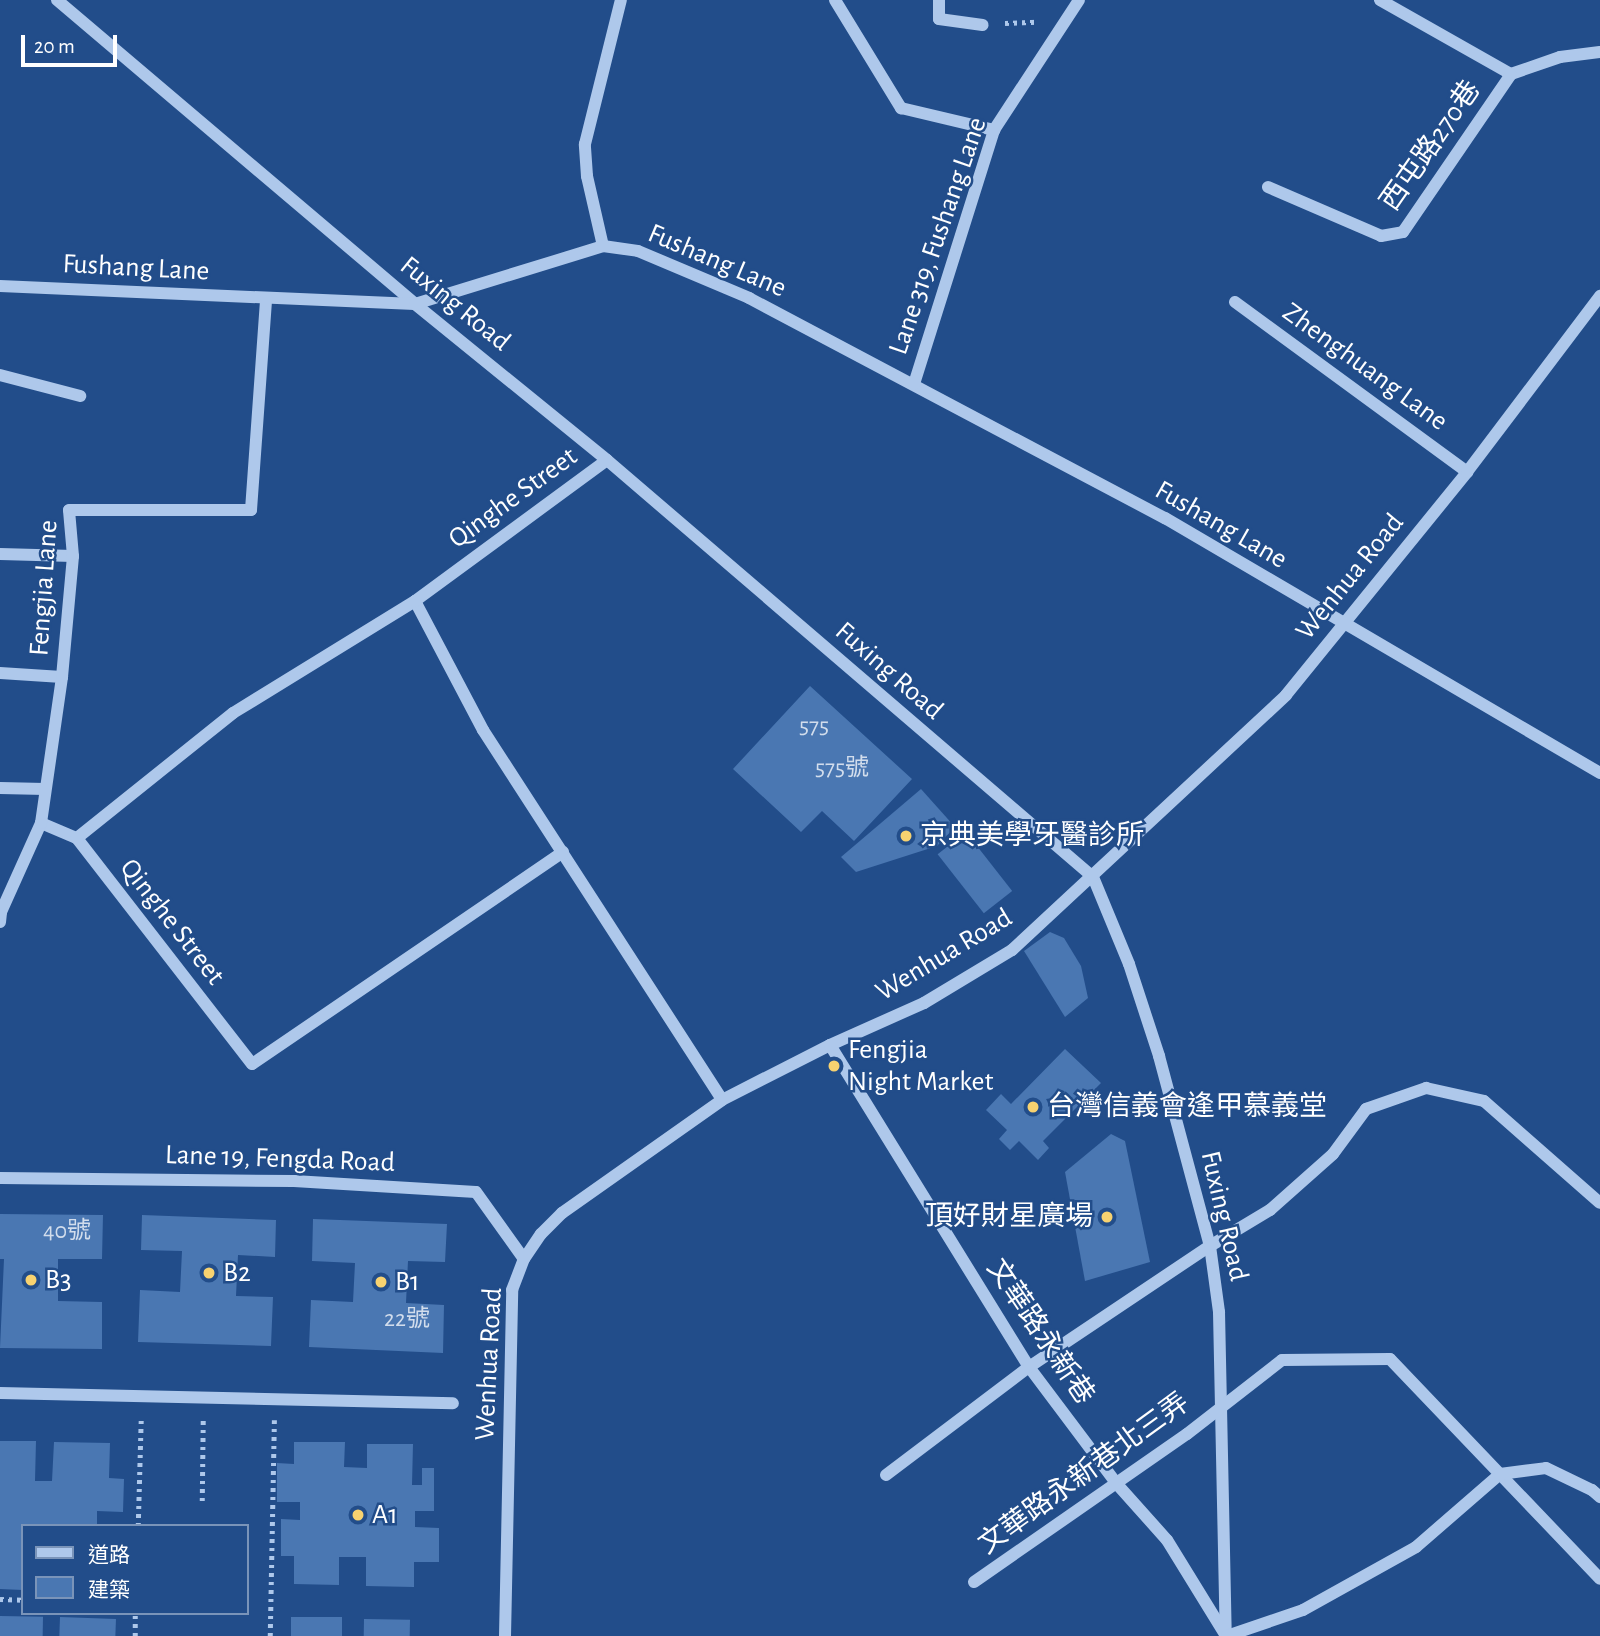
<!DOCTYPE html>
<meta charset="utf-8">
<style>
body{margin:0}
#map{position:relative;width:1600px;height:1636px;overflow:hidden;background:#224d8a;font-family:"Alegreya Sans","Noto Sans TC",sans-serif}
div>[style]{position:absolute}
.building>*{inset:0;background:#4a77b2;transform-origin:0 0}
.path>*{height:4.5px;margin-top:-2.25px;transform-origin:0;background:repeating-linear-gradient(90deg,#aec8eb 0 3.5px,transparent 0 8.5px)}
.minor>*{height:12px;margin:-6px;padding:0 6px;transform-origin:6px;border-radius:6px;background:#aec8eb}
.dots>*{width:19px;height:19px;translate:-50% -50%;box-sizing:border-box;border:4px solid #224d8a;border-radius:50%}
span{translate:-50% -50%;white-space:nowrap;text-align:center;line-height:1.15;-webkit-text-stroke:5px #224d8a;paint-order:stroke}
.number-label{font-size:24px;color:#d2ddec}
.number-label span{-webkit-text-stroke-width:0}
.street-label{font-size:28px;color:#fff}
.poi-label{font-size:28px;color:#fff}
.left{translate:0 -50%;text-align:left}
.right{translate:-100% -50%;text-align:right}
.legend{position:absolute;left:21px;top:1524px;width:228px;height:91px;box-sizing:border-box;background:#224d8a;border:2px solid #7a94b9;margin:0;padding:9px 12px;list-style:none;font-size:21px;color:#fff}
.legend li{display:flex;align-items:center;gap:14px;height:35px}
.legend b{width:35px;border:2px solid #7a94b9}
.scale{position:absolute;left:21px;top:35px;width:96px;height:32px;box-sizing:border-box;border:4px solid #fff;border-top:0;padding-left:9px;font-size:21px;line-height:24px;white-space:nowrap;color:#fff;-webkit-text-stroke:5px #224d8a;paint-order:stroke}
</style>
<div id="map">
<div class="building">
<div style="clip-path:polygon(810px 686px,912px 779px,854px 841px,822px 811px,801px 832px,733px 769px)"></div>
<div style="clip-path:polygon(921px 789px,955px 827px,937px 846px,856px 872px,841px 857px)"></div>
<div style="left:966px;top:832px;width:75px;height:36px;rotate:52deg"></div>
<div style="clip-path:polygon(1050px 932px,1064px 938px,1081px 966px,1088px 998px,1065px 1017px,1024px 951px)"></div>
<div style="clip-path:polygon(1065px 1049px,1101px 1083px,1043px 1141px,1049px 1148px,1038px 1160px,1019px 1141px,1010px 1150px,999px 1139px,1007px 1130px,986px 1110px,1001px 1094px,1011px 1104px)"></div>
<div style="clip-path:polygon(1111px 1134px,1125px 1141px,1150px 1262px,1085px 1281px,1065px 1172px)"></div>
<div style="clip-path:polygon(0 1214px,103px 1215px,102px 1259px,58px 1259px,58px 1301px,102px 1302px,102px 1349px,0 1348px,4px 1259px,0 1259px)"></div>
<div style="clip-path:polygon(142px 1215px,276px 1220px,275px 1257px,238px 1255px,236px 1296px,273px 1297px,271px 1346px,138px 1342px,140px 1290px,180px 1292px,182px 1251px,141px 1250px)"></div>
<div style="clip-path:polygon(313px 1219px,447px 1224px,445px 1262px,408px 1261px,406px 1303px,444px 1305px,443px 1353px,309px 1347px,311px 1300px,353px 1302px,355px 1263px,312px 1261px)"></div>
<div style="clip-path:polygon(0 1441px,36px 1441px,35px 1481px,52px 1481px,54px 1442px,110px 1443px,109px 1478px,124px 1479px,123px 1512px,97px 1511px,97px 1526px,23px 1526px,23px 1590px,0 1589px)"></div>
<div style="clip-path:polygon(294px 1442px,345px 1442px,344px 1467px,367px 1468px,367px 1444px,413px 1444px,412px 1485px,422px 1485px,422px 1468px,434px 1468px,434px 1511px,415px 1511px,415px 1527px,439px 1528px,439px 1562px,414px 1562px,414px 1587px,366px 1586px,366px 1557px,339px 1557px,339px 1585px,294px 1584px,294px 1556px,281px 1556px,281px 1519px,300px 1520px,300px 1502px,277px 1502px,277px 1463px,294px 1464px)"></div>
<div style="left:0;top:1616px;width:43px;height:20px;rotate:1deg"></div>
<div style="left:60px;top:1617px;width:56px;height:19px;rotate:2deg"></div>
<div style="left:291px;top:1617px;width:51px;height:19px"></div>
<div style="left:364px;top:1619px;width:46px;height:17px;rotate:1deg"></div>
</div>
<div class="path">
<div style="left:1005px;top:23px;width:33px;rotate:-2deg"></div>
<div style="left:202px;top:1501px;width:82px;rotate:-89.3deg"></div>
<div style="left:138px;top:1526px;width:108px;rotate:-88.4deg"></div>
<div style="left:0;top:1599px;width:23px;rotate:2deg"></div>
<div style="left:135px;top:1636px;width:23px;rotate:-90deg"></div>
<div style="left:270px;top:1636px;width:216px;rotate:-88.9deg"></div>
</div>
<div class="minor">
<div style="left:57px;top:0;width:470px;rotate:40.3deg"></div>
<div style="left:415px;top:304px;width:247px;rotate:39.1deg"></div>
<div style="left:607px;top:460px;width:640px;rotate:40.63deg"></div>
<div style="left:1093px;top:877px;width:94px;rotate:67.5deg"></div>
<div style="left:1129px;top:964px;width:97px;rotate:71.9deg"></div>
<div style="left:1159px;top:1056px;width:197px;rotate:75deg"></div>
<div style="left:1210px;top:1246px;width:67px;rotate:82.2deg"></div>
<div style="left:1219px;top:1312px;width:324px;rotate:88.8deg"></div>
<div style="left:835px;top:0;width:127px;rotate:58.6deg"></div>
<div style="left:901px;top:108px;width:96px;rotate:13.3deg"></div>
<div style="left:939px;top:0;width:19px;rotate:90deg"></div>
<div style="left:939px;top:19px;width:44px;rotate:7.8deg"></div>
<div style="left:1380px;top:0;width:150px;rotate:29.5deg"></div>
<div style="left:1511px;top:74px;width:52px;rotate:-19.1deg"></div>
<div style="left:1560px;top:57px;width:40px;rotate:-7.1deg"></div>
<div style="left:1268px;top:187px;width:123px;rotate:23.4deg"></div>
<div style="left:1381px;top:236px;width:22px;rotate:-10deg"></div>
<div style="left:1403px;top:232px;width:191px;rotate:-55.6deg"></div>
<div style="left:603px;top:246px;width:72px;rotate:-102.9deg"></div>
<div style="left:587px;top:176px;width:32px;rotate:-94deg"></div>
<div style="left:585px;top:144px;width:148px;rotate:-76deg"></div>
<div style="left:0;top:286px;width:415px;rotate:2.5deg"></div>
<div style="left:415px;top:304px;width:197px;rotate:-17.1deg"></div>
<div style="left:603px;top:246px;width:35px;rotate:8deg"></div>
<div style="left:638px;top:251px;width:121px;rotate:22.9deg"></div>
<div style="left:749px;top:298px;width:471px;rotate:27.9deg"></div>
<div style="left:1165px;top:518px;width:504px;rotate:30.38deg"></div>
<div style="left:1235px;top:302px;width:288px;rotate:36.2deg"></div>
<div style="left:0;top:375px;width:83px;rotate:14.7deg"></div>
<div style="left:914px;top:384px;width:266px;rotate:-72.5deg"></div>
<div style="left:994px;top:130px;width:155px;rotate:-56.8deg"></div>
<div style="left:0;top:554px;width:73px;rotate:1.6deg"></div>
<div style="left:415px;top:601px;width:146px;rotate:62.2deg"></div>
<div style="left:483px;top:730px;width:440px;rotate:57.1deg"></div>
<div style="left:0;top:673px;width:62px;rotate:3.7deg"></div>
<div style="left:0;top:788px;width:45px;rotate:1.3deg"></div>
<div style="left:41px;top:823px;width:39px;rotate:23deg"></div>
<div style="left:563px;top:852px;width:376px;rotate:145.7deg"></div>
<div style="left:252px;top:1064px;width:286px;rotate:-127.8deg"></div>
<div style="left:77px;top:838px;width:200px;rotate:-38.7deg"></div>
<div style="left:233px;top:713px;width:214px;rotate:-31.6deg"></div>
<div style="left:415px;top:601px;width:238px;rotate:-36.3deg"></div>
<div style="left:0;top:922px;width:10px;rotate:-84deg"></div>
<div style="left:1px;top:912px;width:98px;rotate:-65.8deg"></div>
<div style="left:41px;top:823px;width:148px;rotate:-81.8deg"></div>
<div style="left:62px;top:677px;width:121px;rotate:-84.8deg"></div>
<div style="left:73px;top:556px;width:46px;rotate:-95deg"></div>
<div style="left:69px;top:510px;width:182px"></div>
<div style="left:251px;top:510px;width:212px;rotate:-85.9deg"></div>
<div style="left:830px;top:1045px;width:379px;rotate:58.3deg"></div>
<div style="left:1029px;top:1367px;width:145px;rotate:53.1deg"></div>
<div style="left:1116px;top:1483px;width:76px;rotate:48.2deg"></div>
<div style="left:1167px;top:1540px;width:113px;rotate:58.4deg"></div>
<div style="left:0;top:1178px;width:294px;rotate:0.6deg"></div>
<div style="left:294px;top:1181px;width:182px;rotate:3.5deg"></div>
<div style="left:476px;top:1192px;width:82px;rotate:54.4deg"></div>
<div style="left:0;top:1393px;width:453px;rotate:1.3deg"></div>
<div style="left:886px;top:1475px;width:179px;rotate:-37.1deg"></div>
<div style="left:1029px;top:1367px;width:218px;rotate:-33.8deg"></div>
<div style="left:1210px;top:1246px;width:70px;rotate:-31deg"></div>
<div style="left:1270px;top:1210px;width:84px;rotate:-41.6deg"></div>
<div style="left:1333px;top:1154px;width:56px;rotate:-53.7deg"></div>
<div style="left:1366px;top:1109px;width:64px;rotate:-19.3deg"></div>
<div style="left:1426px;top:1088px;width:59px;rotate:12.6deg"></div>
<div style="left:1484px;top:1101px;width:154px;rotate:41.3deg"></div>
<div style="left:974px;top:1582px;width:259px;rotate:-34.8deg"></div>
<div style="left:1187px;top:1434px;width:120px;rotate:-37.9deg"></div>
<div style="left:1282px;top:1360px;width:108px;rotate:-0.5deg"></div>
<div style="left:1390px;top:1359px;width:304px;rotate:46.3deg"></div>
<div style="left:505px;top:1636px;width:346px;rotate:-88.8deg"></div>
<div style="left:512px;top:1290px;width:33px;rotate:-69deg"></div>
<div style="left:524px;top:1259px;width:30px;rotate:-56deg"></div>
<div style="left:541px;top:1234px;width:30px;rotate:-45deg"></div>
<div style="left:562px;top:1213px;width:196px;rotate:-35.2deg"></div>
<div style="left:722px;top:1100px;width:121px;rotate:-27deg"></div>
<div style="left:830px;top:1045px;width:103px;rotate:-24.1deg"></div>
<div style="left:924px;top:1003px;width:103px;rotate:-31.1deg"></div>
<div style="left:1012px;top:950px;width:374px;rotate:-42.9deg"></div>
<div style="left:1286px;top:695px;width:287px;rotate:-50.9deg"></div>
<div style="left:1467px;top:472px;width:221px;rotate:-52.9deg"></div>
<div style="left:1227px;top:1636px;width:80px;rotate:-18.9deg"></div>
<div style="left:1303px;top:1610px;width:129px;rotate:-29.1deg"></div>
<div style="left:1416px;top:1547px;width:111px;rotate:-41deg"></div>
<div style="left:1500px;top:1474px;width:46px;rotate:-7.4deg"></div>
<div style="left:1546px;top:1468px;width:51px;rotate:25.6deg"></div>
<div style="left:1592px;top:1490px;width:11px;rotate:41deg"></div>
</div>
<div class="dots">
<div style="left:906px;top:836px;background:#f7d270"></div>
<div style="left:834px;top:1066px;background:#f7d270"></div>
<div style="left:1033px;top:1107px;background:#f7d270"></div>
<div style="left:1107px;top:1217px;background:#f7d270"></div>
<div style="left:209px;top:1273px;background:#f7d270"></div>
<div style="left:31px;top:1280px;background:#f7d270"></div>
<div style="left:381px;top:1282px;background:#f7d270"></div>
<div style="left:358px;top:1515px;background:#f7d270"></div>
</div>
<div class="number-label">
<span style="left:814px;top:727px">575</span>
<span style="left:842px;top:769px">575號</span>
<span style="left:67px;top:1232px">40號</span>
<span style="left:407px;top:1320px">22號</span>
</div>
<div class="street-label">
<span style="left:1431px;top:146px;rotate:-55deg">西屯路270巷</span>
<span style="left:938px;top:236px;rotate:-71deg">Lane 319, Fushang Lane</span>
<span style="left:717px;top:261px;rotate:23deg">Fushang Lane</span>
<span style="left:136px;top:268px;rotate:3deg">Fushang Lane</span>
<span style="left:455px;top:304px;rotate:39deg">Fuxing Road</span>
<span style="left:1365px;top:367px;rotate:36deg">Zhenghuang Lane</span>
<span style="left:513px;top:498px;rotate:-36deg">Qinghe Street</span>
<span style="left:1221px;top:525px;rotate:30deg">Fushang Lane</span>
<span style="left:1350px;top:577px;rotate:-51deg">Wenhua Road</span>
<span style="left:44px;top:588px;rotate:-86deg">Fengjia Lane</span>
<span style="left:889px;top:671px;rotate:41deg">Fuxing Road</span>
<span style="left:172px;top:922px;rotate:52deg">Qinghe Street</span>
<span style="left:944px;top:955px;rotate:-31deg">Wenhua Road</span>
<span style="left:280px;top:1159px;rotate:2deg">Lane 19, Fengda Road</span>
<span style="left:1224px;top:1216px;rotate:77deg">Fuxing Road</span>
<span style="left:1040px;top:1332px;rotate:56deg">文華路永新巷</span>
<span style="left:489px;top:1364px;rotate:-87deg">Wenhua Road</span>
<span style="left:1084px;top:1474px;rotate:-36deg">文華路永新巷北三弄</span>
</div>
<div class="poi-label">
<span class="left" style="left:920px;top:836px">京典美學牙醫診所</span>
<span class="left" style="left:848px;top:1066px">Fengjia<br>Night Market</span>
<span class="left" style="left:1047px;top:1107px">台灣信義會逢甲慕義堂</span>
<span class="right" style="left:1093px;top:1217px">頂好財星廣場</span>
<span class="left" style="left:223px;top:1273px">B2</span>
<span class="left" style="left:45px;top:1280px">B3</span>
<span class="left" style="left:395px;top:1282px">B1</span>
<span class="left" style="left:372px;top:1515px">A1</span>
</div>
<ul class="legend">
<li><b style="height:9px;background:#aec8eb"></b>道路</li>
<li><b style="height:19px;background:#4a77b2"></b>建築</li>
</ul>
<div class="scale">20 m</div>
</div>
